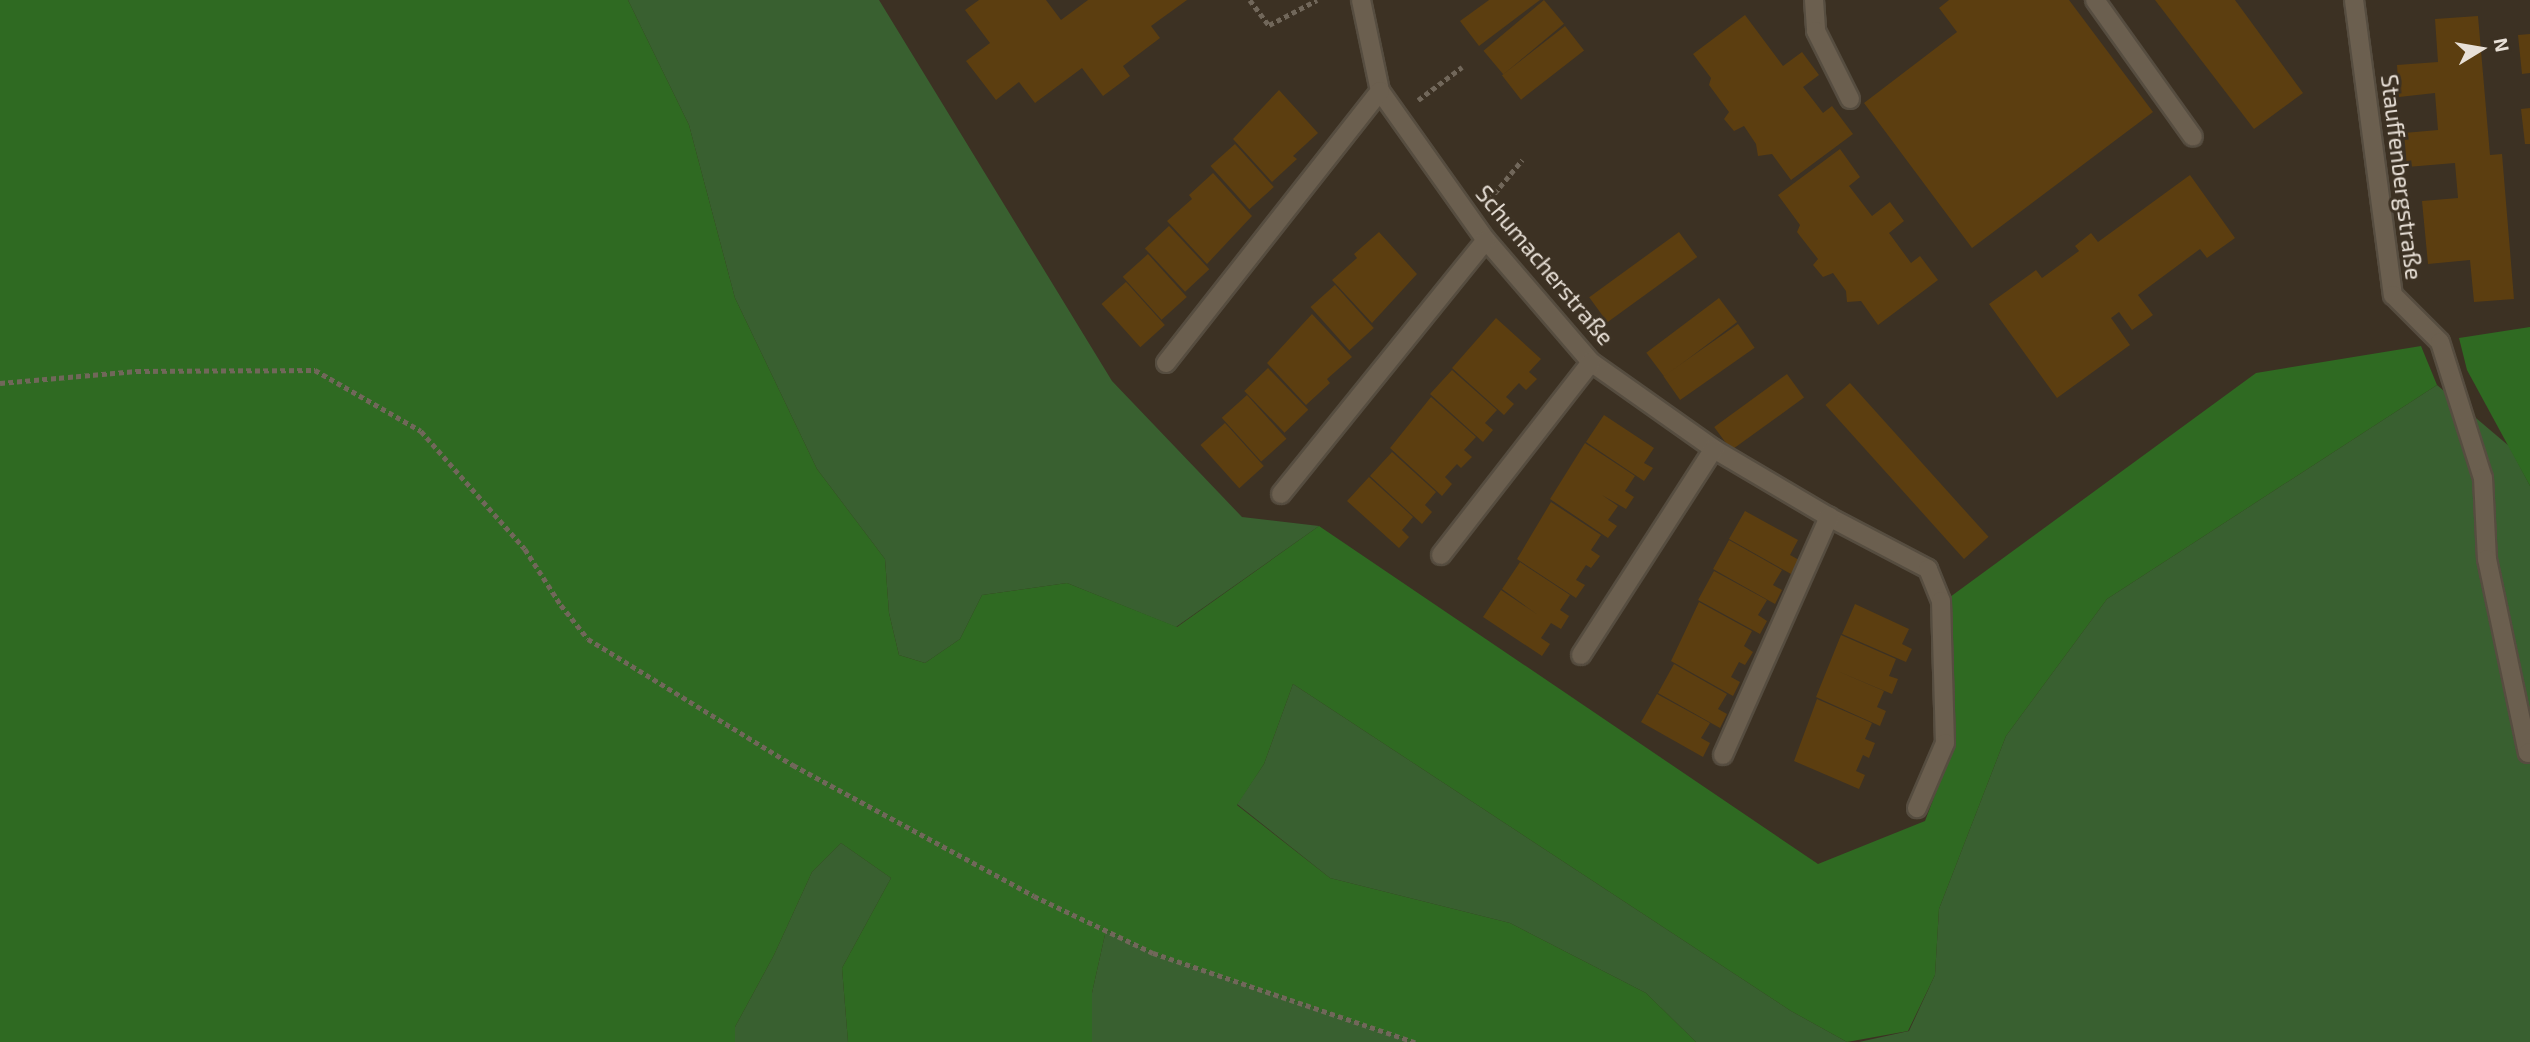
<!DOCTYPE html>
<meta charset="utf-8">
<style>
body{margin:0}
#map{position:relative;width:2530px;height:1042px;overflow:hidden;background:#3c3123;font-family:"Exo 2",sans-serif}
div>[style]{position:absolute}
.green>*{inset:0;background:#396030}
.forest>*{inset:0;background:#2f6a22}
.building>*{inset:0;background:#5c3e10;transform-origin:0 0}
.path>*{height:4.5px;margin-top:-2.25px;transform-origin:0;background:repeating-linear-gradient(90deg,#71675a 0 5px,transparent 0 8.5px)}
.roads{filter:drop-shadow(2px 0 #564d40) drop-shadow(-2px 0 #564d40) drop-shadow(0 2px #564d40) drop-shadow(0 -2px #564d40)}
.minor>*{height:18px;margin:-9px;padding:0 9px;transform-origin:9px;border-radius:9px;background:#6b5f4f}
span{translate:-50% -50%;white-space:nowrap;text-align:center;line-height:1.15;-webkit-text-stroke:6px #3c3123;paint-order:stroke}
.street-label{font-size:23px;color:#e8e0d7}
.north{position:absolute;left:2446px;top:14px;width:70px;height:70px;-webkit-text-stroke:5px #3c3123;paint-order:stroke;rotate:79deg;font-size:19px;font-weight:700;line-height:28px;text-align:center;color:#e8e0d7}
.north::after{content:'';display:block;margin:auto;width:24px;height:32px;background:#e8e0d7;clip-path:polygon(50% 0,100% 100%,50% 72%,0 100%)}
</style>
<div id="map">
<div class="green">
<div style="clip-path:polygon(628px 0,879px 0,1112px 381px,1242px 517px,1319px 526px,1176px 627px,1067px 583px,982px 595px,960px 639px,925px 663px,899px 655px,889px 613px,885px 559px,817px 469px,735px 298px,689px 125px)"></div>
<div style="clip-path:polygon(2437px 385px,2509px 446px,2530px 486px,2530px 1042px,1859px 1042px,1909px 1031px,1935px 975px,1939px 909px,2006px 736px,2107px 599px)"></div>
<div style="clip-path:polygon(1293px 684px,1791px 1011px,1847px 1042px,1696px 1042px,1646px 993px,1510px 923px,1330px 878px,1237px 804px,1264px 764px)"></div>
<div style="clip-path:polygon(841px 843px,891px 878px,842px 968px,848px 1042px,735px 1042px,735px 1027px,774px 955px,812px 872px)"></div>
<div style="clip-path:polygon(1106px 930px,1153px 953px,1415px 1042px,1092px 1042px,1092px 993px)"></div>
</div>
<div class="forest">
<div style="clip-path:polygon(0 0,628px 0,689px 125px,735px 298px,817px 469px,885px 559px,889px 613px,899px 655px,925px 663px,960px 639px,982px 595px,1067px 583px,1177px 627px,1319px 526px,1818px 864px,1925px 821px,1953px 747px,1950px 597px,2256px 373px,2421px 346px,2437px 385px,2107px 599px,2006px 736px,1939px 909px,1935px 975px,1908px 1031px,1847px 1042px,1791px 1011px,1293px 684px,1264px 764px,1237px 805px,1330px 878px,1510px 923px,1646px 993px,1696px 1042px,1415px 1042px,1153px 953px,1106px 930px,1092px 993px,1092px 1042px,848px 1042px,842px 968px,891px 878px,841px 843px,812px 872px,774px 955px,735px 1027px,735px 1042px,0 1042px)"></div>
<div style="clip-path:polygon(2530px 327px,2530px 486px,2467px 370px,2459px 338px)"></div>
</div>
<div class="building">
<div style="clip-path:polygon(979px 0,1046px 0,1061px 20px,1088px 0,1187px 0,1151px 26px,1160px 38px,1123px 66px,1130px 76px,1103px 96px,1082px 68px,1035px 103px,1019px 82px,996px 100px,966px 61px,990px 43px,965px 10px)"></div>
<div style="clip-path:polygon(1489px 0,1540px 0,1479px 46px,1460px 21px)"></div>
<div style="left:1544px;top:0;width:31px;height:79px;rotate:50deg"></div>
<div style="clip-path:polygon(1949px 0,2069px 0,2153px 112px,1972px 248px,1864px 103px,1957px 32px,1939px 8px)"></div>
<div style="clip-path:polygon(2155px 0,2235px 0,2303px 93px,2254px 129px)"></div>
<div style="clip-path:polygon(1745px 15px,1783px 66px,1802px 52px,1819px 75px,1803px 87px,1823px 113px,1832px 106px,1853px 134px,1791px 180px,1772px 154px,1758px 156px,1756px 144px,1744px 126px,1734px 131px,1724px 119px,1729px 112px,1709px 85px,1711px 78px,1693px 54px)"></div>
<div style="clip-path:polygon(2478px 16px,2490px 155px,2502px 154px,2514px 299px,2474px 302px,2470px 260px,2428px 264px,2422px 201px,2458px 198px,2455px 163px,2407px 167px,2404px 133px,2438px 130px,2435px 93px,2399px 97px,2397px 65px,2438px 62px,2435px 19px)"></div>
<div style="left:1565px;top:26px;width:31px;height:80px;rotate:52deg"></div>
<div style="clip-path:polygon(2530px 34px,2530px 73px,2522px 74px,2518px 35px)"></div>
<div style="clip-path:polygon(1279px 90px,1318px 133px,1293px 156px,1297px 159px,1272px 182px,1233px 139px)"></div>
<div style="clip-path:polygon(2530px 108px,2530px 144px,2525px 144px,2521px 109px)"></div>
<div style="left:1235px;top:144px;width:58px;height:33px;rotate:48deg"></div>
<div style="clip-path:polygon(1840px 149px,1860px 177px,1849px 186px,1872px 216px,1890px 202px,1904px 221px,1889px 233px,1911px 263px,1920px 256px,1938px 280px,1878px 325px,1861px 301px,1847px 302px,1846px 291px,1833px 273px,1823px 277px,1813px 265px,1818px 259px,1797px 232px,1800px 225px,1778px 195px)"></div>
<div style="clip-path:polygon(1213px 173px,1252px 216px,1207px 264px,1167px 221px,1192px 199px,1189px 195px)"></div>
<div style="clip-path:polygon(2190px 175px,2235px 238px,2207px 258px,2200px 249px,2138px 295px,2153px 315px,2132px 330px,2119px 312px,2111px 318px,2130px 345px,2057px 398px,1989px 304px,2036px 270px,2042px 278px,2079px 251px,2075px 246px,2091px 233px,2098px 242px)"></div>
<div style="left:1169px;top:226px;width:59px;height:33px;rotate:47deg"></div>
<div style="clip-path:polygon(1379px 232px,1417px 274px,1372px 323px,1332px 280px,1357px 258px,1354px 254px)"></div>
<div style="left:1679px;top:232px;width:31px;height:111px;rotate:54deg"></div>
<div style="left:1148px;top:254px;width:58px;height:34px;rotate:48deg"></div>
<div style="left:1126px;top:282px;width:58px;height:33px;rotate:48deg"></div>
<div style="left:1335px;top:285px;width:58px;height:33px;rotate:48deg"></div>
<div style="left:1719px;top:298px;width:30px;height:91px;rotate:53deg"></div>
<div style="clip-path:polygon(1312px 314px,1352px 357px,1327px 379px,1330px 383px,1306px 405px,1267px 363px)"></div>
<div style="clip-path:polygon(1496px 318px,1541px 359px,1529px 372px,1537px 379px,1526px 390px,1519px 383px,1506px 397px,1514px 404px,1504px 415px,1452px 368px)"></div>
<div style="left:1738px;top:324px;width:29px;height:91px;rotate:55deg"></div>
<div style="left:1268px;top:368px;width:58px;height:33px;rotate:46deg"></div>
<div style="clip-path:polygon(1452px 370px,1497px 410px,1485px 423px,1493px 430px,1483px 442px,1430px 394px)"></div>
<div style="left:1787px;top:374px;width:29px;height:90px;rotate:54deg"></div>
<div style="left:1850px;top:383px;width:207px;height:33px;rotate:48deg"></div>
<div style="left:1247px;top:395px;width:59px;height:34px;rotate:48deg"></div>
<div style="clip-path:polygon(1431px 397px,1476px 437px,1464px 450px,1472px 457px,1461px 468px,1457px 464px,1445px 477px,1452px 484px,1442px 496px,1390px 448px)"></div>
<div style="clip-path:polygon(1604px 415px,1654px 448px,1644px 463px,1653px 468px,1644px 481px,1586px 442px)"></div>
<div style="left:1225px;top:423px;width:58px;height:33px;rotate:48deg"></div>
<div style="clip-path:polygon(1585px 443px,1635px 476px,1625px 491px,1634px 497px,1626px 509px,1602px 495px,1618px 506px,1608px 520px,1617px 526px,1608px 538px,1550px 499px)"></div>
<div style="clip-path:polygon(1392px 452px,1436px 492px,1425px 505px,1432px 512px,1422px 524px,1370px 476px)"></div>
<div style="clip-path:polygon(1369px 477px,1413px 517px,1402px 530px,1409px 537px,1399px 548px,1347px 501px)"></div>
<div style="clip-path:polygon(1551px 502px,1601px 535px,1591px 550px,1600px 556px,1591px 568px,1586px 565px,1576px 580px,1585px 585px,1576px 598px,1517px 559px)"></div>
<div style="clip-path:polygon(1745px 511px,1798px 540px,1790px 555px,1799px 560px,1791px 574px,1729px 539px)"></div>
<div style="clip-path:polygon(1729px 540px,1782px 570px,1773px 585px,1782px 590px,1775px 604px,1713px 569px)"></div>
<div style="clip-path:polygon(1520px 562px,1570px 595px,1560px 610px,1569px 616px,1561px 629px,1551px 623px,1541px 638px,1550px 644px,1542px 656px,1483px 617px,1501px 590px,1538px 615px,1502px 589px)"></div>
<div style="clip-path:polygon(1714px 571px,1767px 600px,1758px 615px,1767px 621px,1760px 634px,1698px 600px)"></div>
<div style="clip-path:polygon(1699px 602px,1752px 631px,1744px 646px,1753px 652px,1745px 665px,1739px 662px,1731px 677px,1740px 682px,1733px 696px,1671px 661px)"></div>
<div style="clip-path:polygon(1855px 604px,1909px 629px,1902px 644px,1912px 649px,1906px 662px,1842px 634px)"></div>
<div style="clip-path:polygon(1841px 635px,1896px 659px,1889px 676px,1898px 679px,1892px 694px,1835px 670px,1884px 691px,1877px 707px,1886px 711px,1880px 726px,1816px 697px)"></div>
<div style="clip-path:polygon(1674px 664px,1727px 694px,1718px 709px,1727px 714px,1720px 728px,1658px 693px)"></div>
<div style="clip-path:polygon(1657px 694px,1710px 723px,1701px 738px,1710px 743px,1703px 757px,1641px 722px)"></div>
<div style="clip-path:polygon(1817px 699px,1872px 723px,1865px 739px,1875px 743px,1869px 758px,1863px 755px,1856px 771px,1865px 775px,1859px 789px,1794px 761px)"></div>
</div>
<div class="path">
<div style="left:1250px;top:0;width:31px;rotate:53deg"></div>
<div style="left:1269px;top:25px;width:54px;rotate:-27.5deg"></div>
<div style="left:1418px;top:100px;width:55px;rotate:-36.9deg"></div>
<div style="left:1489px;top:200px;width:52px;rotate:-50.5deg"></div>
<div style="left:0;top:383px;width:137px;rotate:-5deg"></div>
<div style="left:136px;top:371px;width:179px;rotate:-0.3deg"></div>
<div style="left:315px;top:370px;width:122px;rotate:29.9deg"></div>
<div style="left:421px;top:431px;width:157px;rotate:48.6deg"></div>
<div style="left:525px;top:549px;width:67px;rotate:57.3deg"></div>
<div style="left:561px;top:605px;width:43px;rotate:51.5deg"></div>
<div style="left:588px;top:639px;width:241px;rotate:31.6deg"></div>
<div style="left:793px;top:765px;width:274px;rotate:28.5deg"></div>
<div style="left:1034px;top:896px;width:132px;rotate:25.6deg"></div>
<div style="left:1153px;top:953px;width:277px;rotate:18.8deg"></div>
</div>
<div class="roads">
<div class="minor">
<div style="left:1361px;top:0;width:93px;rotate:78.2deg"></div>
<div style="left:1380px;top:91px;width:183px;rotate:54.6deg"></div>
<div style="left:1486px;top:240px;width:161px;rotate:49.3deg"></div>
<div style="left:1591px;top:362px;width:151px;rotate:35.3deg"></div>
<div style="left:1714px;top:449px;width:134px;rotate:30.6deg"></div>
<div style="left:1829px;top:517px;width:112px;rotate:27.7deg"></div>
<div style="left:1928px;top:569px;width:35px;rotate:68deg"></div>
<div style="left:1941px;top:601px;width:142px;rotate:88.4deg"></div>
<div style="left:1945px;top:743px;width:71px;rotate:113.3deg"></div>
<div style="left:1814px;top:0;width:31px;rotate:86deg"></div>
<div style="left:1816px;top:31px;width:76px;rotate:63.4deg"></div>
<div style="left:2095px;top:0;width:168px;rotate:54.4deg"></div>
<div style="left:2354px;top:0;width:298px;rotate:82.5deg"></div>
<div style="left:2393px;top:295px;width:66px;rotate:45deg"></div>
<div style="left:2440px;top:342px;width:143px;rotate:72.5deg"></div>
<div style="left:2483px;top:478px;width:81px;rotate:87.2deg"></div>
<div style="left:2487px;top:559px;width:198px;rotate:78.1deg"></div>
<div style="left:2528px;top:753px;width:2px;rotate:-27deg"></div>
<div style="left:1166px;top:363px;width:346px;rotate:-51.8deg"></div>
<div style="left:1281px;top:494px;width:326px;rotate:-51.1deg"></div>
<div style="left:1441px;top:555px;width:244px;rotate:-52.1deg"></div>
<div style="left:1581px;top:655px;width:245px;rotate:-57.2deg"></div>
<div style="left:1723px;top:755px;width:261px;rotate:-66deg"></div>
</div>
</div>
<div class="street-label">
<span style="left:2402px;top:177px;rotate:83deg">Stauffenbergstraße</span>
<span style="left:1545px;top:265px;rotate:50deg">Schumacherstraße</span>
</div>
<div class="north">N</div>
</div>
